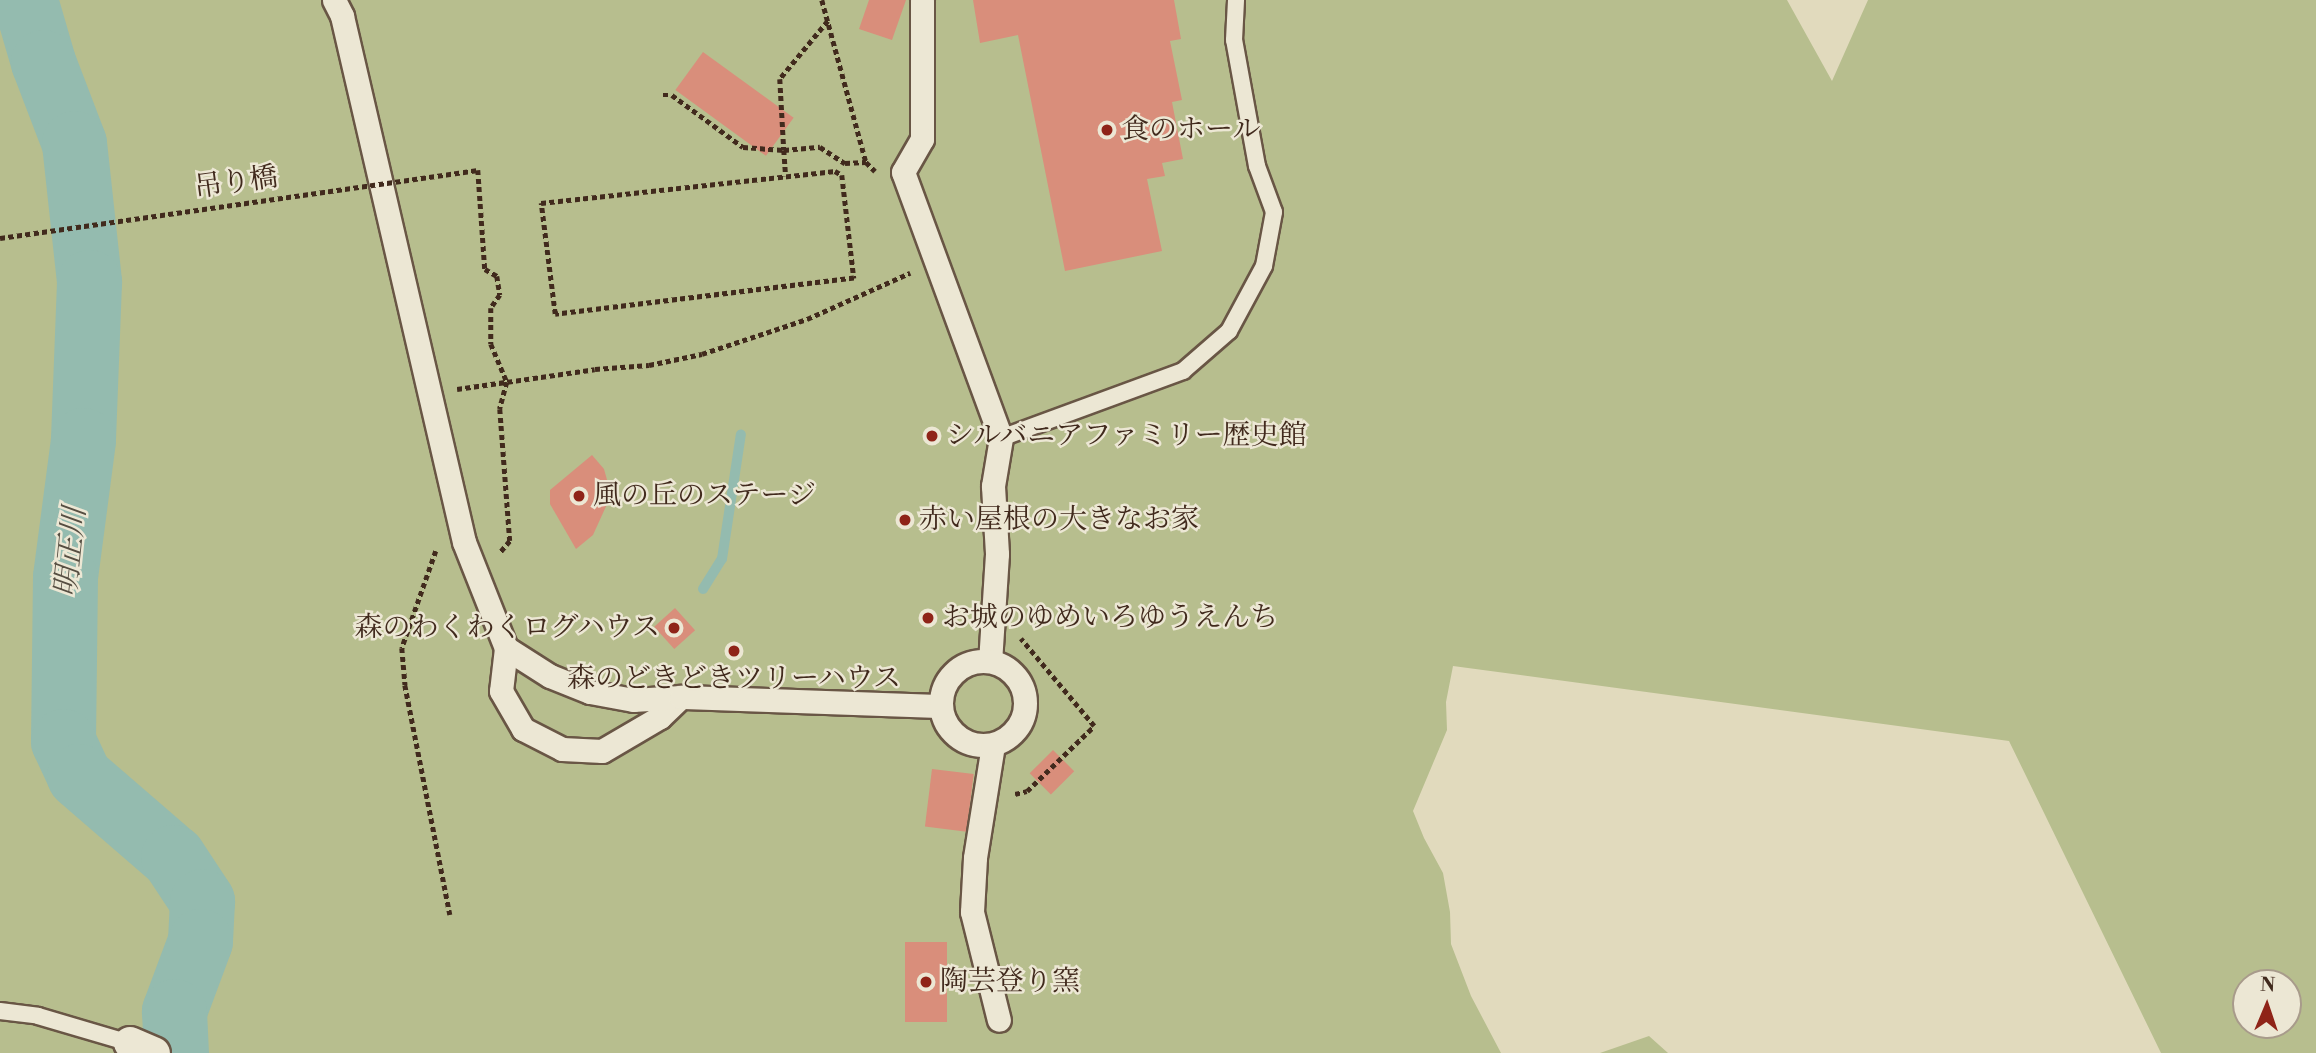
<!DOCTYPE html>
<meta charset="utf-8">
<style>
body{margin:0}
#map{position:relative;width:2316px;height:1053px;overflow:hidden;background:#e1dabd;font-family:"Libre Bodoni","Noto Serif JP",serif}
div>[style]{position:absolute}
.green>*{inset:0;background:#b7be8e}
.stream>*{height:10px;margin:-5px;padding:0 5px;transform-origin:5px;border-radius:5px;background:#94bbaf}
.river>*{height:65px;margin:-32.5px;padding:0 32.5px;transform-origin:32.5px;border-radius:32.5px;background:#94bbaf}
.building>*{inset:0;background:#d98e7b;transform-origin:0 0}
.path>*{height:4.5px;margin-top:-2.25px;transform-origin:0;background:repeating-linear-gradient(90deg,#412a1d 0 5px,transparent 0 8.5px)}
.roads{filter:drop-shadow(2px 0 #695645) drop-shadow(-2px 0 #695645) drop-shadow(0 2px #695645) drop-shadow(0 -2px #695645)}
.service>*{height:16px;margin:-8px;padding:0 8px;transform-origin:8px;border-radius:8px;background:#ece7d4}
.pedestrian>*{height:23px;margin:-11.5px;padding:0 11.5px;transform-origin:11.5px;border-radius:11.5px;background:#ece7d4}
.pedestrian>.ring{margin:-11.5px;padding:0;box-sizing:content-box;background:none;border:23px solid #ece7d4;border-radius:50%}
.minor>*{height:32px;margin:-16px;padding:0 16px;transform-origin:16px;border-radius:16px;background:#ece7d4}
.path-bridge>*{height:4.5px;margin-top:-2.25px;transform-origin:0;background:repeating-linear-gradient(90deg,#412a1d 0 5px,transparent 0 8.5px)}
.dots>*{width:19px;height:19px;translate:-50% -50%;box-sizing:border-box;border:4px solid #ece7d4;border-radius:50%}
span{translate:-50% -50%;white-space:nowrap;text-align:center;line-height:1.15;-webkit-text-stroke:5px #ece7d4;paint-order:stroke}
.poi-label{font-size:28px;color:#412a1d}
.left{translate:0 -50%;text-align:left}
.right{translate:-100% -50%;text-align:right}
.street-label{font-size:28px;color:#412a1d}
.water-label{font-size:30px;color:#564e42;font-style:italic}
.north{position:absolute;left:2232px;top:969px;width:70px;height:70px;box-sizing:border-box;background:#ece7d4;border:2px solid #a89b8b;border-radius:50%;rotate:2deg;font-size:19px;font-weight:700;line-height:28px;text-align:center;color:#412a1d}
.north::after{content:'';display:block;margin:auto;width:24px;height:32px;background:#8f2418;clip-path:polygon(50% 0,100% 100%,50% 72%,0 100%)}
</style>
<div id="map">
<div class="green">
<div style="clip-path:polygon(evenodd,0 0,1787px 0,1832px 81px,1868px 0,2316px 0,2316px 1053px,2161px 1053px,2009px 741px,1453px 666px,1446px 702px,1447px 730px,1413px 811px,1424px 838px,1443px 873px,1450px 912px,1451px 944px,1471px 996px,1501px 1053px,203px 1053px,188px 1047px,192px 1053px,0 1053px,0 0,2246px 983px,2288px 983px,2288px 1025px,2246px 1025px,2246px 983px)"></div>
<div style="clip-path:polygon(1649px 1036px,1668px 1053px,1600px 1053px)"></div>
</div>
<div class="stream">
<div style="left:703px;top:589px;width:36px;rotate:-58deg"></div>
<div style="left:722px;top:559px;width:126px;rotate:-81.4deg"></div>
</div>
<div class="river">
<div style="left:25px;top:0;width:65px;rotate:73.8deg"></div>
<div style="left:43px;top:62px;width:87px;rotate:69.1deg"></div>
<div style="left:74px;top:143px;width:140px;rotate:83.8deg"></div>
<div style="left:89px;top:282px;width:158px;rotate:92.2deg"></div>
<div style="left:83px;top:440px;width:138px;rotate:97.5deg"></div>
<div style="left:65px;top:577px;width:164px;rotate:90.7deg"></div>
<div style="left:63px;top:741px;width:38px;rotate:65deg"></div>
<div style="left:79px;top:776px;width:124px;rotate:40.8deg"></div>
<div style="left:173px;top:857px;width:53px;rotate:56.6deg"></div>
<div style="left:202px;top:901px;width:40px;rotate:92.9deg"></div>
<div style="left:200px;top:941px;width:75px;rotate:110.4deg"></div>
<div style="left:174px;top:1011px;width:42px;rotate:87.3deg"></div>
</div>
<div class="building">
<div style="clip-path:polygon(869px 0,906px 0,892px 40px,859px 29px)"></div>
<div style="clip-path:polygon(973px 0,1174px 0,1181px 39px,1170px 41px,1182px 100px,1172px 102px,1183px 159px,1162px 163px,1165px 176px,1147px 179px,1162px 251px,1065px 271px,1018px 35px,980px 43px)"></div>
<div style="left:703px;top:52px;width:112px;height:47px;rotate:36deg"></div>
<div style="clip-path:polygon(592px 455px,604px 469px,609px 487px,608px 502px,593px 535px,576px 549px,550px 504px,550px 490px)"></div>
<div style="left:675px;top:608px;width:30px;height:28px;rotate:48deg"></div>
<div style="left:1053px;top:750px;width:30px;height:33px;rotate:45deg"></div>
<div style="left:932px;top:769px;width:42px;height:58px;rotate:7deg"></div>
<div style="left:905px;top:942px;width:42px;height:80px"></div>
</div>
<div class="path">
<div style="left:822px;top:0;width:168px;rotate:74.8deg"></div>
<div style="left:866px;top:162px;width:13px;rotate:45deg"></div>
<div style="left:828px;top:21px;width:75px;rotate:129.6deg"></div>
<div style="left:780px;top:79px;width:71px;rotate:86.8deg"></div>
<div style="left:784px;top:150px;width:36px;rotate:-5deg"></div>
<div style="left:820px;top:147px;width:30px;rotate:33deg"></div>
<div style="left:845px;top:163px;width:21px;rotate:-3deg"></div>
<div style="left:663px;top:95px;width:9px"></div>
<div style="left:672px;top:95px;width:88px;rotate:36.2deg"></div>
<div style="left:743px;top:147px;width:41px;rotate:4.2deg"></div>
<div style="left:784px;top:150px;width:26px;rotate:86deg"></div>
<div style="left:478px;top:170px;width:99px;rotate:86deg"></div>
<div style="left:485px;top:269px;width:14px;rotate:30deg"></div>
<div style="left:497px;top:276px;width:19px;rotate:81deg"></div>
<div style="left:500px;top:295px;width:16px;rotate:125deg"></div>
<div style="left:491px;top:308px;width:36px;rotate:90deg"></div>
<div style="left:491px;top:344px;width:41px;rotate:67.2deg"></div>
<div style="left:507px;top:382px;width:28px;rotate:105deg"></div>
<div style="left:500px;top:409px;width:132px;rotate:85.7deg"></div>
<div style="left:510px;top:541px;width:16px;rotate:130deg"></div>
<div style="left:835px;top:171px;width:8px;rotate:30deg"></div>
<div style="left:842px;top:175px;width:104px;rotate:83.4deg"></div>
<div style="left:854px;top:278px;width:301px;rotate:173.1deg"></div>
<div style="left:555px;top:314px;width:112px;rotate:-97.2deg"></div>
<div style="left:541px;top:203px;width:296px;rotate:-6.2deg"></div>
<div style="left:457px;top:389px;width:139px;rotate:-8.2deg"></div>
<div style="left:595px;top:369px;width:54px;rotate:-4.2deg"></div>
<div style="left:649px;top:365px;width:54px;rotate:-11.7deg"></div>
<div style="left:702px;top:354px;width:111px;rotate:-18.4deg"></div>
<div style="left:807px;top:319px;width:113px;rotate:-24.1deg"></div>
<div style="left:436px;top:551px;width:103px;rotate:109.3deg"></div>
<div style="left:402px;top:648px;width:37px;rotate:85deg"></div>
<div style="left:405px;top:685px;width:234px;rotate:78.9deg"></div>
<div style="left:1015px;top:794px;width:12px;rotate:-14deg"></div>
<div style="left:1027px;top:791px;width:93px;rotate:-44.1deg"></div>
<div style="left:1094px;top:726px;width:114px;rotate:-130deg"></div>
</div>
<div class="roads">
<div class="service">
<div style="left:1001px;top:438px;width:194px;rotate:-20.2deg"></div>
<div style="left:1183px;top:371px;width:61px;rotate:-41deg"></div>
<div style="left:1229px;top:331px;width:74px;rotate:-61.7deg"></div>
<div style="left:1264px;top:266px;width:55px;rotate:-79.5deg"></div>
<div style="left:1274px;top:212px;width:49px;rotate:-110.3deg"></div>
<div style="left:1257px;top:166px;width:128px;rotate:-100.3deg"></div>
<div style="left:1234px;top:40px;width:40px;rotate:-87.1deg"></div>
<div style="left:0;top:1011px;width:38px;rotate:7deg"></div>
<div style="left:38px;top:1016px;width:96px;rotate:16.4deg"></div>
</div>
<div class="pedestrian">
<div style="left:334px;top:0;width:18px;rotate:63deg"></div>
<div style="left:342px;top:16px;width:540px;rotate:76.94deg"></div>
<div style="left:464px;top:542px;width:114px;rotate:68.4deg"></div>
<div style="left:506px;top:648px;width:43px;rotate:96.6deg"></div>
<div style="left:501px;top:691px;width:44px;rotate:59.9deg"></div>
<div style="left:523px;top:729px;width:44px;rotate:27.1deg"></div>
<div style="left:562px;top:749px;width:40px;rotate:2.9deg"></div>
<div style="left:602px;top:751px;width:67px;rotate:-30.4deg"></div>
<div style="left:660px;top:717px;width:29px;rotate:-44deg"></div>
<div style="left:922px;top:0;width:139px;rotate:90deg"></div>
<div style="left:922px;top:139px;width:38px;rotate:120deg"></div>
<div style="left:903px;top:172px;width:283px;rotate:69.8deg"></div>
<div style="left:1001px;top:438px;width:49px;rotate:99.5deg"></div>
<div style="left:993px;top:486px;width:68px;rotate:86.6deg"></div>
<div style="left:997px;top:554px;width:107px;rotate:93.7deg"></div>
<div style="left:506px;top:648px;width:52px;rotate:32.5deg"></div>
<div style="left:550px;top:676px;width:43px;rotate:21.8deg"></div>
<div style="left:590px;top:692px;width:44px;rotate:10.5deg"></div>
<div style="left:633px;top:700px;width:48px;rotate:-3.6deg"></div>
<div style="left:681px;top:697px;width:260px;rotate:2deg"></div>
<div class="ring" style="left:941px;top:661px;width:61px;height:61px"></div>
<div style="left:993px;top:745px;width:114px;rotate:99.1deg"></div>
<div style="left:975px;top:858px;width:54px;rotate:93.2deg"></div>
<div style="left:972px;top:912px;width:111px;rotate:76deg"></div>
</div>
<div class="minor">
<div style="left:130px;top:1043px;width:26px;rotate:23deg"></div>
</div>
</div>
<div class="path-bridge">
<div style="left:0;top:238px;width:483px;rotate:-8.1deg"></div>
</div>
<div class="dots">
<div style="left:1107px;top:130px;background:#8f2418"></div>
<div style="left:932px;top:436px;background:#8f2418"></div>
<div style="left:579px;top:496px;background:#8f2418"></div>
<div style="left:905px;top:520px;background:#8f2418"></div>
<div style="left:928px;top:618px;background:#8f2418"></div>
<div style="left:674px;top:628px;background:#8f2418"></div>
<div style="left:734px;top:651px;background:#8f2418"></div>
<div style="left:926px;top:982px;background:#8f2418"></div>
</div>
<div class="poi-label">
<span class="left" style="left:1121px;top:130px">食のホール</span>
<span class="left" style="left:946px;top:436px">シルバニアファミリー歴史館</span>
<span class="left" style="left:593px;top:496px">風の丘のステージ</span>
<span class="left" style="left:919px;top:520px">赤い屋根の大きなお家</span>
<span class="left" style="left:942px;top:618px">お城のゆめいろゆうえんち</span>
<span class="right" style="left:660px;top:628px">森のわくわくログハウス</span>
<span style="left:734px;top:679px">森のどきどきツリーハウス</span>
<span class="left" style="left:940px;top:982px">陶芸登り窯</span>
</div>
<div class="street-label">
<span style="left:236px;top:183px;rotate:-8deg">吊り橋</span>
</div>
<div class="water-label">
<span style="left:71px;top:552px;rotate:-84deg">明正川</span>
</div>
<div class="north">N</div>
</div>
